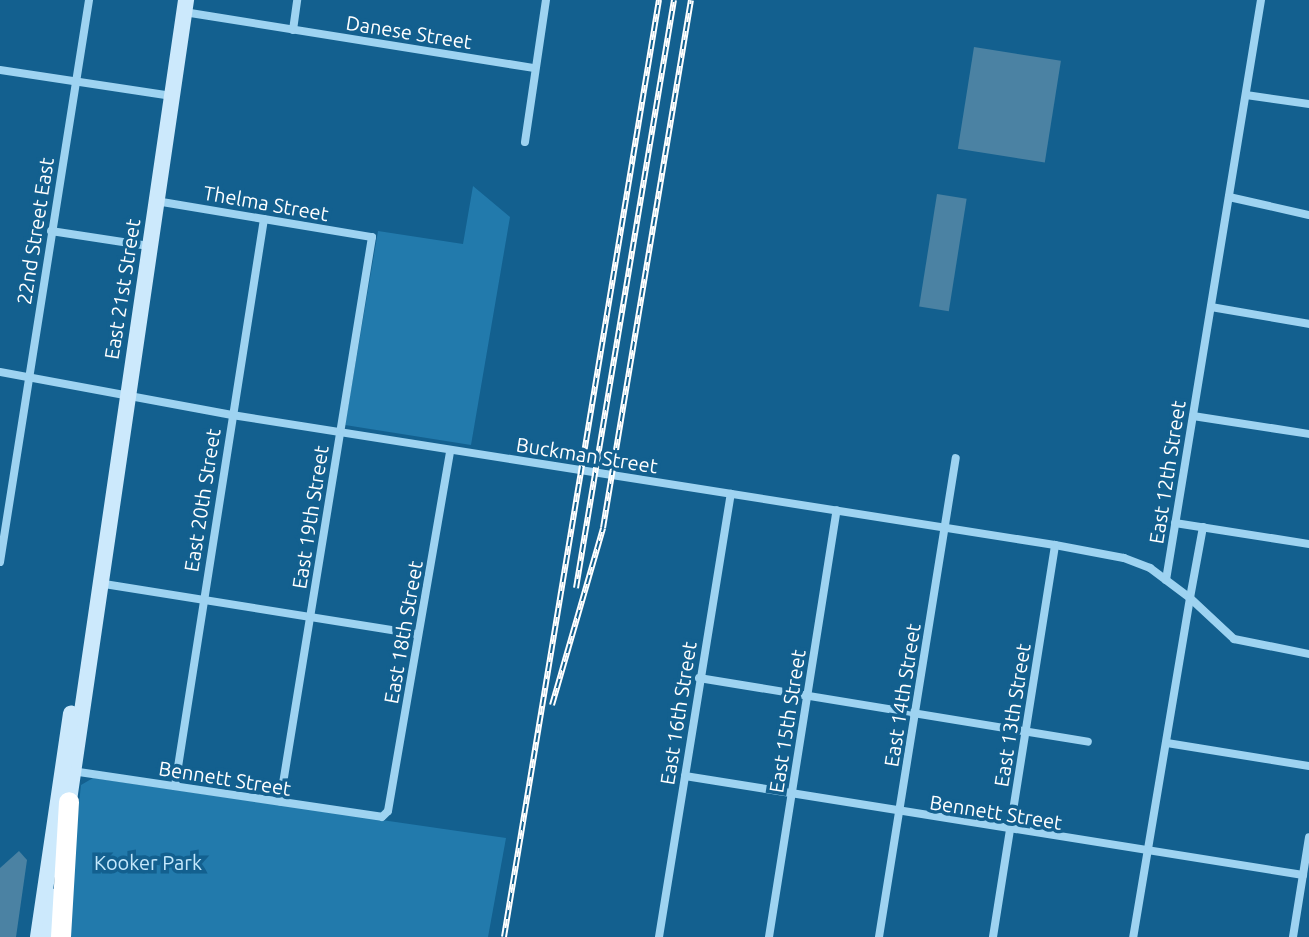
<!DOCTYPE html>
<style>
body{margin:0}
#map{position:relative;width:1309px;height:937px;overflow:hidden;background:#13608f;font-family:Ubuntu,sans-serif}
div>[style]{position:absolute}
.green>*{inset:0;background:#227aac}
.water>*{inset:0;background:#4b82a3;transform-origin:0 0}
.street>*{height:8px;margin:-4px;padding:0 4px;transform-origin:4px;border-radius:4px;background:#9ed3f1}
.secondary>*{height:16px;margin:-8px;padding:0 8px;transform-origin:8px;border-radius:8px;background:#cce9fc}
.highway>*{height:20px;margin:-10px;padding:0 10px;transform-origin:10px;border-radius:10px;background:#fff}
.rail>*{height:6px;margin-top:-3px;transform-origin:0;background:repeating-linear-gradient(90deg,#13608f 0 9px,#fff 0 18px);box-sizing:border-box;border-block:2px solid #fff}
span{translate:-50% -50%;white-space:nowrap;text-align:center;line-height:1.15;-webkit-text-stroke:7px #13608f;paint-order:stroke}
.street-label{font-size:20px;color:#fff}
.park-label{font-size:20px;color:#c4e8fc}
</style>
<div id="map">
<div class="green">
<div style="clip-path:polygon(473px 186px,510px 217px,471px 445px,345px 425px,378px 231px,463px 244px)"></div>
<div style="clip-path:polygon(93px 778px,506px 838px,488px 937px,70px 937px,66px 920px,81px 785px)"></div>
</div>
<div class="water">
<div style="left:974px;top:47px;width:88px;height:103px;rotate:9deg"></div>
<div style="left:937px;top:194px;width:30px;height:114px;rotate:9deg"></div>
<div style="clip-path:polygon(19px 851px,27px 860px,16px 937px,0 937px,0 868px)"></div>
</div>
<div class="street">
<div style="left:184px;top:12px;width:355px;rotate:9.1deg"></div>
<div style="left:293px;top:30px;width:30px;rotate:-82deg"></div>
<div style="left:0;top:70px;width:174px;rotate:8.6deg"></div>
<div style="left:1246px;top:95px;width:64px;rotate:8.1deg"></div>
<div style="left:525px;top:142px;width:144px;rotate:-81.6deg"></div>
<div style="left:1229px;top:197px;width:82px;rotate:12.7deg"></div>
<div style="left:156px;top:201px;width:219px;rotate:9.5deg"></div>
<div style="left:372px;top:237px;width:572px;rotate:99.25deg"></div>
<div style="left:51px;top:231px;width:99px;rotate:8.7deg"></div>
<div style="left:1211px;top:307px;width:99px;rotate:9.8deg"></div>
<div style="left:0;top:372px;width:236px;rotate:10.5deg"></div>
<div style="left:232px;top:415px;width:833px;rotate:8.98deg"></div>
<div style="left:1055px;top:545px;width:70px;rotate:10.7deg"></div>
<div style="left:1124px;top:558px;width:28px;rotate:21deg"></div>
<div style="left:1150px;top:568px;width:50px;rotate:36.9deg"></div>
<div style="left:1190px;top:598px;width:344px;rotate:99.5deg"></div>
<div style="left:1193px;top:416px;width:117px;rotate:8.8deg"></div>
<div style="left:1175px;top:523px;width:136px;rotate:8.9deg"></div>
<div style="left:1203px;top:527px;width:72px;rotate:100.4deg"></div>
<div style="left:1190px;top:598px;width:60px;rotate:43deg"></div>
<div style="left:1234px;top:639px;width:76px;rotate:11.3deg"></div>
<div style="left:0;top:562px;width:569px;rotate:-81deg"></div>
<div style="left:1166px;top:580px;width:588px;rotate:-80.7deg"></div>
<div style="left:98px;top:583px;width:324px;rotate:9.1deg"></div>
<div style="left:699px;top:678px;width:394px;rotate:9.3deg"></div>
<div style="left:1167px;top:743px;width:144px;rotate:9.2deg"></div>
<div style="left:72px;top:771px;width:313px;rotate:8.4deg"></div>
<div style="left:382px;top:817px;width:8px;rotate:-45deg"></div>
<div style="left:388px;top:811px;width:365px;rotate:-80.2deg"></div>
<div style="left:685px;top:776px;width:626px;rotate:9.1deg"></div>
<div style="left:175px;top:786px;width:574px;rotate:-81.08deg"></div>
<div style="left:659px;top:937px;width:449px;rotate:-80.8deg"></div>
<div style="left:769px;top:937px;width:432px;rotate:-81deg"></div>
<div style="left:879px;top:937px;width:485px;rotate:-80.9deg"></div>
<div style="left:993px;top:937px;width:397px;rotate:-81deg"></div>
<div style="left:1293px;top:937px;width:101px;rotate:-80.9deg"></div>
</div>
<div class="secondary">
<div style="left:67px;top:814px;width:823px;rotate:-81.68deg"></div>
<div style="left:38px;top:937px;width:226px;rotate:-81.6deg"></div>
<div style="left:49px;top:937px;width:41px;rotate:-81.7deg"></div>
</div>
<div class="highway">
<div style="left:61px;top:937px;width:135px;rotate:-86.6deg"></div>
</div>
<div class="rail">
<div style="left:576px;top:588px;width:596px;rotate:-80.54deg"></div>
<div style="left:552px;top:705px;width:184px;rotate:-73.9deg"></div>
<div style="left:603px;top:528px;width:535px;rotate:-80.54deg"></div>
<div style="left:504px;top:937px;width:950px;rotate:-80.61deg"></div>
</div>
<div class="street-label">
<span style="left:409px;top:32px;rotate:9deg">Danese Street</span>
<span style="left:266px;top:203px;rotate:10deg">Thelma Street</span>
<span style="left:35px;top:231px;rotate:-81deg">22nd Street East</span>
<span style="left:122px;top:289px;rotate:-81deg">East 21st Street</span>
<span style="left:587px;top:455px;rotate:9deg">Buckman Street</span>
<span style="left:1167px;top:472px;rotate:-81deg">East 12th Street</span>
<span style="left:202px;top:500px;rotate:-81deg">East 20th Street</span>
<span style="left:310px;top:517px;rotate:-81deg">East 19th Street</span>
<span style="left:403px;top:632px;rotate:-80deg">East 18th Street</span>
<span style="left:902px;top:695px;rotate:-81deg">East 14th Street</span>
<span style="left:678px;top:713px;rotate:-81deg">East 16th Street</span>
<span style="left:1012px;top:715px;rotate:-81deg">East 13th Street</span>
<span style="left:787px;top:721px;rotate:-81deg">East 15th Street</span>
<span style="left:225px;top:778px;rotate:9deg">Bennett Street</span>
<span style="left:996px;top:812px;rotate:9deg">Bennett Street</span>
</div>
<div class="park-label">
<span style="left:148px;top:862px">Kooker Park</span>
</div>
</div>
